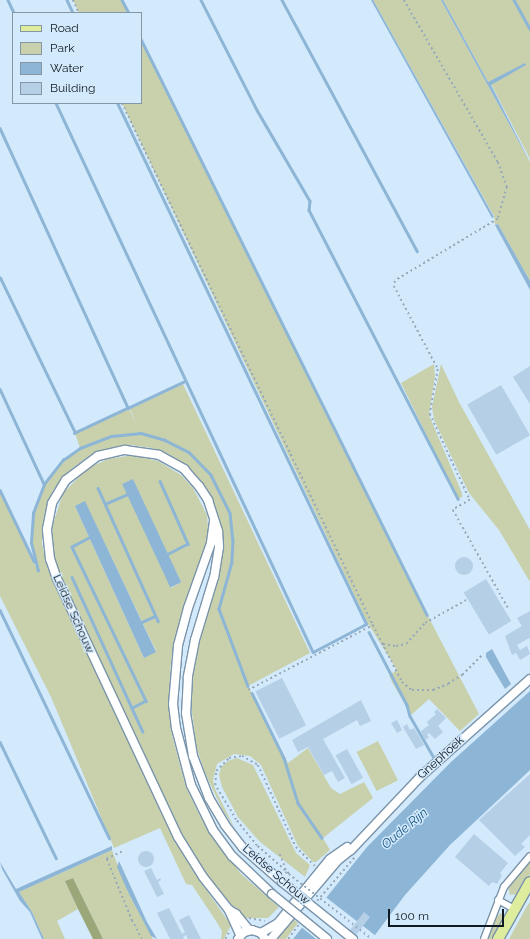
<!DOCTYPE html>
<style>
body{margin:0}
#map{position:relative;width:530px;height:939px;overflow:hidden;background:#d3e9fc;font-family:Raleway,sans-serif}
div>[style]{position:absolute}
.green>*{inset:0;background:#c8d1ab;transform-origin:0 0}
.forest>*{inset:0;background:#9ba679}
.water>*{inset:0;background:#8db5d6;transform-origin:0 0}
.pier>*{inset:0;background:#d3e9fc}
.stream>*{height:2.5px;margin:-1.25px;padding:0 1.25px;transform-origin:1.25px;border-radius:1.25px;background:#8db5d6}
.building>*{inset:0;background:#b4cfe6;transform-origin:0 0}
.round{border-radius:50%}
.path>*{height:1.5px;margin-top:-0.75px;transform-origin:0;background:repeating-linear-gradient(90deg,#98aaba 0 2px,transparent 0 5px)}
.roads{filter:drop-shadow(1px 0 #7a94aa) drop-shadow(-1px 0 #7a94aa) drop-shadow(0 1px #7a94aa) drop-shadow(0 -1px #7a94aa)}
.minor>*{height:6px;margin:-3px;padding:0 3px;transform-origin:3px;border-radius:3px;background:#fff}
.tertiary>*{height:8px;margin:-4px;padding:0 4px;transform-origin:4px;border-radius:4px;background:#fff}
.primary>*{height:10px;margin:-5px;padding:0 5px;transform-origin:5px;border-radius:5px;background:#deec9e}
.path-bridge>*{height:1.5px;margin-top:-0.75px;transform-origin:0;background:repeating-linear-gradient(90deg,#98aaba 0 2px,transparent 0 5px)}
.bridges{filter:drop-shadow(1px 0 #7a94aa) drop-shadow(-1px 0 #7a94aa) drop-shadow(0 1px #7a94aa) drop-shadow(0 -1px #7a94aa)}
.tertiary-bridge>*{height:8px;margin:-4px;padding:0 4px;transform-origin:4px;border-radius:4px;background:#fff}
span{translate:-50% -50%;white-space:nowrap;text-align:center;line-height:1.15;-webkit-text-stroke:3px #d3e9fc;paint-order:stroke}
.street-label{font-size:12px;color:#101a22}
.water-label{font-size:13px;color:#185783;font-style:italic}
.legend{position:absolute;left:12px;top:12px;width:130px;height:92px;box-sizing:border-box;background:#d3e9fc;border:1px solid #8596a5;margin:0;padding:5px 7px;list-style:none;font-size:12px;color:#101a22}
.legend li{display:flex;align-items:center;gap:8px;height:20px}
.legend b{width:20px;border:1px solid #8596a5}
.scale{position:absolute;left:388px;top:909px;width:116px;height:18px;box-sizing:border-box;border:2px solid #101a22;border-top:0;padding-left:5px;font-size:12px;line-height:14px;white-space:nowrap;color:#101a22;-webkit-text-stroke:3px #d3e9fc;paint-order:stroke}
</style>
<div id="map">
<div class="green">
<div style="clip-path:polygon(73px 0,122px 0,128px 13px,79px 13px)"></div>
<div style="clip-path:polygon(373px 0,441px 0,530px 162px,530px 281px,498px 224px,495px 225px,494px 216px)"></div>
<div style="clip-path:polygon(443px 0,530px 0,530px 159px,491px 84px,526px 65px,488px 82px)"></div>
<div style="clip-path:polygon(141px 40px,403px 568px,479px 714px,460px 731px,429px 699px,411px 715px,392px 682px,389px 675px,397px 670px,367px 622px,122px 103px,141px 103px)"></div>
<div style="clip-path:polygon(434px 364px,435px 376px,429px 415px,462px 493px,462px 497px,458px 499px,401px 383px)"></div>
<div style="clip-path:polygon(441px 364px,459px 402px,530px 530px,530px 582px,499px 530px,469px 493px,434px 420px,432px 407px)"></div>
<div style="clip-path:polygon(183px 384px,310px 653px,248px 686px,288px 763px,308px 748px,331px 788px,340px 794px,364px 782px,373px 798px,323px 838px,330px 850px,316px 862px,313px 862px,298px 846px,261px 765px,250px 756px,234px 754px,217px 764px,213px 780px,215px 789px,235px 829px,222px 809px,205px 773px,196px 746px,191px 704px,192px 674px,221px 529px,214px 504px,202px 482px,185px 464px,152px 448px,130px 445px,107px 449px,89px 456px,70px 470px,53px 490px,44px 515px,42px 544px,48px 569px,168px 826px,193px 871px,231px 925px,224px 939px,221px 939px,222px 931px,216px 921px,192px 885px,186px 884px,160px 828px,114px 848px,51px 697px,0 596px,0 490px,37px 569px,31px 543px,33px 513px,44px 484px,53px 472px,80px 448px,75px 433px,129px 409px,136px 423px,130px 409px)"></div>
<div style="clip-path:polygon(evenodd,133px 455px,158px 461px,181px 475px,193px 488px,207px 515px,209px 542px,181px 619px,171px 661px,169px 698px,172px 735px,186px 787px,202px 820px,241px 874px,279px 907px,268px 918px,243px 918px,213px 884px,191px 853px,67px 594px,55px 560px,52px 527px,63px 493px,88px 468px,108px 459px,133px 455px,133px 480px,181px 582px,171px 588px,123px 484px,133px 480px,133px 455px,85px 502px,156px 651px,144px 658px,75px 506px,85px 502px)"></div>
<div style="left:378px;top:741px;width:44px;height:24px;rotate:63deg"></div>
<div style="clip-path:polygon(237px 758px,253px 765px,296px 853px,310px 865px,305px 877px,259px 841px,238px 817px,222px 787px,219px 775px,221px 767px,228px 761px)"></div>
<div style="clip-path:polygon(112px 850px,128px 892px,153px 939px,103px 939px,73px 878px,65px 881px,78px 909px,57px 921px,65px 939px,44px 939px,32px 912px,19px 892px)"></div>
<div style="clip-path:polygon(530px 860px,530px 874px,518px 894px,510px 895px,508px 887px)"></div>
<div style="clip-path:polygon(530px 902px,530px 939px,509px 939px,527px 906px)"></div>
<div style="clip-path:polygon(501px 913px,504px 918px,493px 939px,487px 939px,495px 917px)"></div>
<div style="clip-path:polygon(293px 919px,298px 923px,286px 939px,275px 939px)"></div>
</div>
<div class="forest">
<div style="clip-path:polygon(73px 878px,103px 939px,93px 939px,78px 909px,65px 881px)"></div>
</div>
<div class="water">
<div style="clip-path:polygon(371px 0,373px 0,494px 217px,492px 218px)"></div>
<div style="clip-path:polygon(441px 0,443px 0,488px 82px,525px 63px,526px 65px,491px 85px,530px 162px)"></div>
<div style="clip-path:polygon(498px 224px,530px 281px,530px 290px,495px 225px)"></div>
<div style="left:133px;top:479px;width:114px;height:12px;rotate:65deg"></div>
<div style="clip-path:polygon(85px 501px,156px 652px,144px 658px,75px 506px)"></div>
<div style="clip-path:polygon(492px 649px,511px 684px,505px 689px,486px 657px,486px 653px)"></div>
<div style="clip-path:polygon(530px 691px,530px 770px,450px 845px,405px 895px,372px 939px,293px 939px,367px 847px,451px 762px)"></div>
<div style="clip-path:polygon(112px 846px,112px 850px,19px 892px,32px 912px,44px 939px,42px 939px,30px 912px,20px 901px,2px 869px,0 862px,16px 889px)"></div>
<div style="clip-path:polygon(119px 861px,147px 922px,157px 939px,151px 936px,128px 892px,117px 867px)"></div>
</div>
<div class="pier">
<div style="clip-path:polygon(323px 895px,376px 936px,374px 939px,316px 939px,300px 926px)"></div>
</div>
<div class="stream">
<div style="left:8px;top:0;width:14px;rotate:65deg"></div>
<div style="left:67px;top:0;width:14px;rotate:65deg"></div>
<div style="left:122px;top:0;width:15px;rotate:62deg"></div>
<div style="left:201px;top:0;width:123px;rotate:63deg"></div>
<div style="left:257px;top:110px;width:105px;rotate:59.8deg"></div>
<div style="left:310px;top:201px;width:9px;rotate:96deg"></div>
<div style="left:309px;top:210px;width:325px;rotate:62.7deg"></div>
<div style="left:282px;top:0;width:285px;rotate:61.7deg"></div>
<div style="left:514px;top:0;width:33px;rotate:61deg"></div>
<div style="left:141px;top:39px;width:643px;rotate:63.59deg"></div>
<div style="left:56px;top:103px;width:606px;rotate:64.91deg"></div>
<div style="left:313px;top:652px;width:60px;rotate:-27.8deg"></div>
<div style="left:366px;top:624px;width:577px;rotate:-115.54deg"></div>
<div style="left:0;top:128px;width:308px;rotate:65.4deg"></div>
<div style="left:128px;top:408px;width:59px;rotate:154.7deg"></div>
<div style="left:75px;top:433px;width:172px;rotate:-115.8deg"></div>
<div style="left:0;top:389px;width:105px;rotate:65.1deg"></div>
<div style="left:128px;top:408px;width:61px;rotate:-25.3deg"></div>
<div style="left:160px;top:481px;width:69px;rotate:66deg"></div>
<div style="left:188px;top:544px;width:22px;rotate:153deg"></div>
<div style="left:98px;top:488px;width:146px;rotate:65.7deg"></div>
<div style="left:0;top:490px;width:79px;rotate:64.4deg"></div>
<div style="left:105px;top:504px;width:24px;rotate:-24deg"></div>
<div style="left:89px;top:538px;width:19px;rotate:152deg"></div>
<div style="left:72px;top:547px;width:171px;rotate:64.3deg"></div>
<div style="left:146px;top:701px;width:16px;rotate:153deg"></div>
<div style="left:38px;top:571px;width:29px;rotate:-104deg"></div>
<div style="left:31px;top:543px;width:30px;rotate:-86deg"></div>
<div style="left:33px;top:513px;width:31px;rotate:-69deg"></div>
<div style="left:44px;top:484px;width:31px;rotate:-52deg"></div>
<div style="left:63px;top:460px;width:21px;rotate:-35deg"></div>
<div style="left:80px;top:448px;width:34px;rotate:-21deg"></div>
<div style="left:112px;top:436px;width:29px;rotate:-6deg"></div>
<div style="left:141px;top:433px;width:25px;rotate:16deg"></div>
<div style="left:165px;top:440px;width:27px;rotate:27deg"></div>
<div style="left:189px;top:452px;width:32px;rotate:46deg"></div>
<div style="left:211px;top:475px;width:42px;rotate:63.4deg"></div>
<div style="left:230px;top:513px;width:27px;rotate:84deg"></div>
<div style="left:233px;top:540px;width:22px;rotate:93deg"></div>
<div style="left:232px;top:562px;width:49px;rotate:105.5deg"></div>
<div style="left:219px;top:609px;width:82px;rotate:69.4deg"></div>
<div style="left:72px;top:577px;width:170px;rotate:65.4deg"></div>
<div style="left:0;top:610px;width:253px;rotate:64.4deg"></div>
<div style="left:142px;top:622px;width:14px;rotate:-25deg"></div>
<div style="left:369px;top:632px;width:82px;rotate:62.5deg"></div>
<div style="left:407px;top:705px;width:11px;rotate:75deg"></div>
<div style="left:410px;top:716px;width:46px;rotate:60.1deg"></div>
<div style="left:252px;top:693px;width:72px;rotate:63.8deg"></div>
<div style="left:284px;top:758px;width:47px;rotate:72.7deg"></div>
<div style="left:298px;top:803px;width:42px;rotate:55.6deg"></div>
<div style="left:0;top:742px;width:129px;rotate:64.2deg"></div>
</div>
<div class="building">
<div style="clip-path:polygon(530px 366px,530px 404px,513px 377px)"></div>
<div style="left:501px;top:385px;width:58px;height:39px;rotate:60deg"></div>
<div class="round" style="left:455px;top:557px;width:18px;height:18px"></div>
<div style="left:486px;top:579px;width:49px;height:26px;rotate:59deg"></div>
<div style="clip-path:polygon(530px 611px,530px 640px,529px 638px,517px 645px,520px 650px,527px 646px,530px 654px,520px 660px,516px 653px,512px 655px,505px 636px,522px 626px,517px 618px)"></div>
<div style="left:282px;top:678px;width:53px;height:30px;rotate:63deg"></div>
<div style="clip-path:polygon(361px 700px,371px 721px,360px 726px,357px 720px,323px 739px,345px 778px,338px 782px,332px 771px,324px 775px,308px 747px,298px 752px,292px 740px)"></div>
<div style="clip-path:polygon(437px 709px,446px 718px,438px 726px,443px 732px,435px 739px,429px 733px,427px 735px,429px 737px,425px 740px,420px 732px,429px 725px,427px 722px,436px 714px,434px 712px)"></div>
<div style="clip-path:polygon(397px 720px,402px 730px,397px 733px,391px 723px)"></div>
<div style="clip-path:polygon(407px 724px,410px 730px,414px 728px,424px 745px,416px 749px,403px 727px)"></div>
<div style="left:347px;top:749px;width:33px;height:13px;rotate:61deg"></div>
<div style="clip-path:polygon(530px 774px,530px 835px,521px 844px,525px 847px,515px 856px,479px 820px)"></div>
<div style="clip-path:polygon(474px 834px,508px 863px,500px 873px,502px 875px,497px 884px,492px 882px,489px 886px,455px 857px)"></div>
<div class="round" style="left:138px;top:851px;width:16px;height:16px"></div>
<div style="clip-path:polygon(151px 868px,157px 880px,160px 878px,161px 880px,158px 882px,164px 894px,157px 897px,144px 871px)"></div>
<div style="clip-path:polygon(169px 908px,182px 934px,185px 932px,179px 920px,189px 915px,201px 939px,188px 939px,186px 935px,183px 937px,184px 939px,170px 939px,157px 913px)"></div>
<div style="clip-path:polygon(364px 912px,370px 917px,353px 939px,343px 939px)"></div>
</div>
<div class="path">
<div style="left:73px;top:0;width:14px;rotate:65deg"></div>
<div style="left:404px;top:0;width:187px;rotate:59.9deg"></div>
<div style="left:498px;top:162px;width:27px;rotate:70deg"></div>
<div style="left:507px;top:187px;width:33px;rotate:106deg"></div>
<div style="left:498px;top:219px;width:120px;rotate:149deg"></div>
<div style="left:395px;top:281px;width:5px;rotate:101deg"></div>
<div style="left:394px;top:286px;width:94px;rotate:62.1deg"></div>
<div style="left:438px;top:369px;width:46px;rotate:100.1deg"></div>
<div style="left:430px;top:414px;width:95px;rotate:65.1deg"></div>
<div style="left:470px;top:500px;width:20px;rotate:150deg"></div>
<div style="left:453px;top:510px;width:112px;rotate:60.7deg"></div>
<div style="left:122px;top:103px;width:579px;rotate:64.32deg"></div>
<div style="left:383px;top:644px;width:13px;rotate:9deg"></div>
<div style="left:396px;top:646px;width:10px;rotate:-11deg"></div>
<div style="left:406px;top:644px;width:28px;rotate:-48deg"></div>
<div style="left:425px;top:623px;width:49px;rotate:-29.2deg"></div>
<div style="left:248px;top:690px;width:141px;rotate:-27.5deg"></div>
<div style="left:373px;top:625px;width:64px;rotate:63deg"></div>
<div style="left:402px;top:682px;width:13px;rotate:39deg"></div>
<div style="left:412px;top:690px;width:21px"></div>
<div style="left:433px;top:690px;width:16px;rotate:-22deg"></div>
<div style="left:448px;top:684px;width:17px;rotate:-33deg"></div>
<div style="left:462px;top:675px;width:30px;rotate:-45deg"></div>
<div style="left:122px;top:852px;width:17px;rotate:155deg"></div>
<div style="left:107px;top:859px;width:66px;rotate:67.7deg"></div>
<div style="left:132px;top:920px;width:21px;rotate:62deg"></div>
<div style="left:280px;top:854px;width:19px;rotate:69deg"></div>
<div style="left:287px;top:872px;width:4px;rotate:124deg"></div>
<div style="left:289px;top:874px;width:43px;rotate:-138.8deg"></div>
<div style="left:257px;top:846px;width:33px;rotate:-129deg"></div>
<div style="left:236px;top:820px;width:41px;rotate:-121deg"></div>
<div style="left:215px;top:785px;width:14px;rotate:-86deg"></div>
<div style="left:216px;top:771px;width:18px;rotate:-45deg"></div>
<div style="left:229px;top:758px;width:13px;rotate:-9deg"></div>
<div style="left:242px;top:756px;width:18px;rotate:29deg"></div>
<div style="left:258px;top:765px;width:90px;rotate:65.1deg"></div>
<div style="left:296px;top:847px;width:27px;rotate:45deg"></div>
<div style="left:317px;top:901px;width:57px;rotate:-49.3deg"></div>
<div style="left:249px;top:918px;width:16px;rotate:11deg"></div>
<div style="left:225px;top:939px;width:10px;rotate:-61deg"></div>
<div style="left:288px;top:939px;width:19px;rotate:-54deg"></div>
</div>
<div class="roads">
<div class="minor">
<div style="left:498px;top:900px;width:18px;rotate:29deg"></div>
<div style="left:484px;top:939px;width:56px;rotate:-69deg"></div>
<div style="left:504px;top:887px;width:40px;rotate:-50deg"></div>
</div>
<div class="tertiary">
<div style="left:214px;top:521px;width:22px;rotate:98deg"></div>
<div style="left:211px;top:543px;width:69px;rotate:109.5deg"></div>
<div style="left:188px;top:608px;width:39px;rotate:105deg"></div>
<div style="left:178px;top:646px;width:58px;rotate:94.9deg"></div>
<div style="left:173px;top:704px;width:24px;rotate:83deg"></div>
<div style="left:176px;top:728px;width:59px;rotate:75.3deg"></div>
<div style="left:191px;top:785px;width:50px;rotate:63.9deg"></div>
<div style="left:213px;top:830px;width:32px;rotate:54deg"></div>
<div style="left:232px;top:856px;width:55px;rotate:43.5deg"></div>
<div style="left:229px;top:910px;width:27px;rotate:66deg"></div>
<div style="left:249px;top:930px;width:21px;rotate:-129deg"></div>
<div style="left:236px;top:914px;width:8px;rotate:-150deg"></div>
<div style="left:229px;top:910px;width:42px;rotate:-128.2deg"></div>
<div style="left:203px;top:877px;width:47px;rotate:-122deg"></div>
<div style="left:178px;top:837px;width:285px;rotate:-115.1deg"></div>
<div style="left:57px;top:579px;width:21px;rotate:-109deg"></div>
<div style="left:50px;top:559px;width:30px;rotate:-96deg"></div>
<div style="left:47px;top:529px;width:26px;rotate:-79deg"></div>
<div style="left:52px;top:503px;width:27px;rotate:-59deg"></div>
<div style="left:66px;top:480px;width:40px;rotate:-37deg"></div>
<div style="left:98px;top:456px;width:28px;rotate:-13deg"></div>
<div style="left:125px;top:450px;width:34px;rotate:8deg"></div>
<div style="left:159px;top:455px;width:29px;rotate:29deg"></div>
<div style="left:184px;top:469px;width:23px;rotate:49deg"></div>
<div style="left:199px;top:486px;width:17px;rotate:57deg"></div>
<div style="left:208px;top:500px;width:33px;rotate:72deg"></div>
<div style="left:218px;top:531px;width:16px;rotate:86deg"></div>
<div style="left:219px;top:547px;width:30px;rotate:99deg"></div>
<div style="left:214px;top:577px;width:66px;rotate:106.8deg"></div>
<div style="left:195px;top:640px;width:38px;rotate:101deg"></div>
<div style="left:188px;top:677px;width:36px;rotate:93deg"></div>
<div style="left:186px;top:713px;width:44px;rotate:80.8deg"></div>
<div style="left:193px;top:756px;width:45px;rotate:69.1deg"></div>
<div style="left:209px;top:798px;width:31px;rotate:59deg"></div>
<div style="left:225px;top:825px;width:29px;rotate:52deg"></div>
<div style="left:243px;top:848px;width:52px;rotate:41.1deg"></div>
<div style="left:261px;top:933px;width:20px;rotate:-30deg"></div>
<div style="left:278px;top:923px;width:82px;rotate:-50.9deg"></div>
<div style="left:330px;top:859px;width:21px;rotate:-35deg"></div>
<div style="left:238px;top:939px;width:9px;rotate:-49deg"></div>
<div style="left:244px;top:932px;width:8px;rotate:-14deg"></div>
<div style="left:252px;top:930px;width:9px;rotate:18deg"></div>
<div style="left:261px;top:933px;width:7px;rotate:56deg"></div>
<div style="left:271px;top:939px;width:104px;rotate:-49.7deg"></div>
<div style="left:338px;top:860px;width:16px;rotate:-38deg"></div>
<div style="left:351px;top:850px;width:100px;rotate:-46.6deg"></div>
<div style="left:420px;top:777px;width:147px;rotate:-41.7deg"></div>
</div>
<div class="primary">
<div style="left:498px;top:939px;width:65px;rotate:-60.7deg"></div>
</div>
</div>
<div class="path-bridge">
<div style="left:289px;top:874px;width:105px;rotate:38.1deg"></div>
</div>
<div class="bridges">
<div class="tertiary-bridge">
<div style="left:282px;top:882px;width:91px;rotate:38.8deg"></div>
<div style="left:272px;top:894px;width:71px;rotate:39.3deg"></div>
</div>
</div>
<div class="street-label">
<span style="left:73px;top:614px;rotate:66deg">Leidse Schouw</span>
<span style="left:441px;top:758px;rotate:-42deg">Gnephoek</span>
<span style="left:276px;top:875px;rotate:41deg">Leidse Schouw</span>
</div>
<div class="water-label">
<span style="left:405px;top:829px;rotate:-40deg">Oude Rijn</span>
</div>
<ul class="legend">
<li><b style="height:5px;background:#deec9e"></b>Road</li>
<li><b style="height:11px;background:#c8d1ab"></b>Park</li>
<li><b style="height:11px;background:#8db5d6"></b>Water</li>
<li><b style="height:11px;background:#b4cfe6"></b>Building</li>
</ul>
<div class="scale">100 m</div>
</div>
